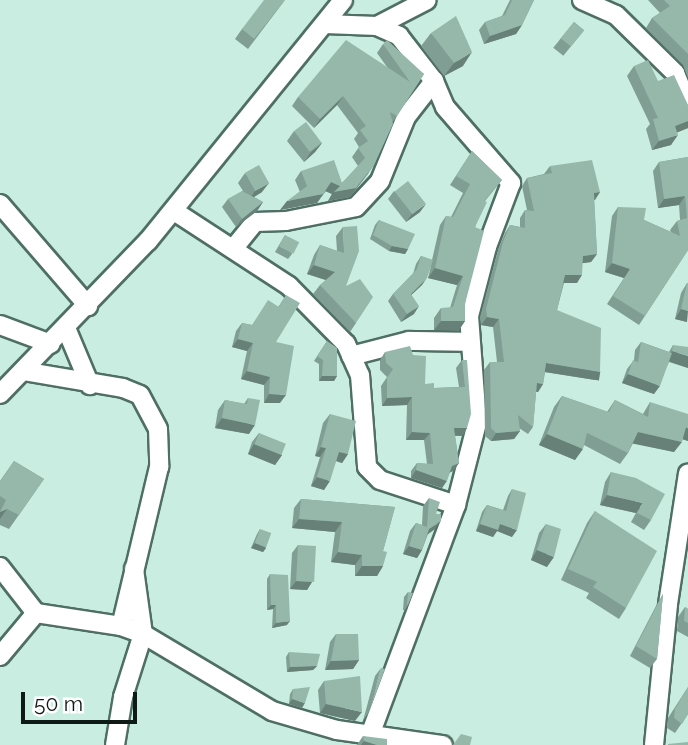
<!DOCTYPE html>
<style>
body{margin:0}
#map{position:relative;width:688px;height:745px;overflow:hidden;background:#c9ede0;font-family:Raleway,sans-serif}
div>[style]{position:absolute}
.roads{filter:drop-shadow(2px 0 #4f6f64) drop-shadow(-2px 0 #4f6f64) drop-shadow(0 2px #4f6f64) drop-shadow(0 -2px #4f6f64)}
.minor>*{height:18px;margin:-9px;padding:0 9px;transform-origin:9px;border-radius:9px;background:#fff}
.wall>*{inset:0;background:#809e93;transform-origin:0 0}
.shaded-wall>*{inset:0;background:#688178;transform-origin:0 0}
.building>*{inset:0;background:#95b8ab;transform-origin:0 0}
span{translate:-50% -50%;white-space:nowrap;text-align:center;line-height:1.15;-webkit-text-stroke:7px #fff;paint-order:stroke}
.scale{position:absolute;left:21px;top:692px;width:116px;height:32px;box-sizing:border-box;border:4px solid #0d1a16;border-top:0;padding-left:9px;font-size:21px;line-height:24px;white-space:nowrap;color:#0d1a16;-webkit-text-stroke:5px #fff;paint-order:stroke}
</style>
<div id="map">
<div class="roads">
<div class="minor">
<div style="left:582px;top:0;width:37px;rotate:24deg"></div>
<div style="left:616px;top:15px;width:83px;rotate:44.5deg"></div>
<div style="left:675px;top:73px;width:35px;rotate:68deg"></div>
<div style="left:325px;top:24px;width:52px;rotate:2.2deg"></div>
<div style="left:377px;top:26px;width:24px;rotate:24deg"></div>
<div style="left:399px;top:36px;width:57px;rotate:52.1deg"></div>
<div style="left:434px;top:81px;width:28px;rotate:67deg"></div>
<div style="left:445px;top:107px;width:101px;rotate:49deg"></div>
<div style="left:511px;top:183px;width:68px;rotate:110.6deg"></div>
<div style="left:487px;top:247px;width:71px;rotate:104.6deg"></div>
<div style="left:469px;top:316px;width:107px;rotate:85.7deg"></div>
<div style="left:477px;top:423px;width:85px;rotate:104.4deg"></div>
<div style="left:456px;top:505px;width:246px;rotate:110.5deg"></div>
<div style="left:377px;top:26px;width:56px;rotate:-27.5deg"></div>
<div style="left:0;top:204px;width:135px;rotate:49.2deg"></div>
<div style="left:174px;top:211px;width:137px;rotate:33.1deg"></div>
<div style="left:289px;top:286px;width:81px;rotate:45.5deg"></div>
<div style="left:346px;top:344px;width:34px;rotate:66deg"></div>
<div style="left:360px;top:375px;width:92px;rotate:85.6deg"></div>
<div style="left:367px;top:467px;width:18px;rotate:45deg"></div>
<div style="left:380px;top:480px;width:80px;rotate:18.2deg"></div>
<div style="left:233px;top:249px;width:35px;rotate:-51deg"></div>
<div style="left:255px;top:222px;width:31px;rotate:-2deg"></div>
<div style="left:286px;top:221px;width:71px;rotate:-11.3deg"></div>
<div style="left:356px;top:207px;width:35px;rotate:-47deg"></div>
<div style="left:380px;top:181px;width:69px;rotate:-67.9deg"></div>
<div style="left:406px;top:117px;width:46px;rotate:-52.1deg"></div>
<div style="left:0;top:325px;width:54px;rotate:20.4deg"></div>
<div style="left:66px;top:328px;width:62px;rotate:67.2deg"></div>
<div style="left:351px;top:356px;width:60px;rotate:-14.5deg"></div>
<div style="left:409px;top:341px;width:61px;rotate:0.9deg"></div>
<div style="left:23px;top:371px;width:101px;rotate:9.6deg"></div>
<div style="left:123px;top:388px;width:18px;rotate:22deg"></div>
<div style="left:140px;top:395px;width:38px;rotate:62deg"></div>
<div style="left:158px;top:429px;width:38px;rotate:88deg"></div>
<div style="left:159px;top:467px;width:163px;rotate:103.4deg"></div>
<div style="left:0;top:394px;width:213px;rotate:-46deg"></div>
<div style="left:148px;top:241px;width:310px;rotate:-51deg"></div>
<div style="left:0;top:567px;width:58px;rotate:52deg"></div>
<div style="left:36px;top:613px;width:86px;rotate:8.7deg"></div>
<div style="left:121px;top:626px;width:23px;rotate:20deg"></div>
<div style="left:143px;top:634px;width:150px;rotate:30.8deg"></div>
<div style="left:272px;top:711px;width:68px;rotate:16.3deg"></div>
<div style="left:337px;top:730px;width:107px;rotate:8.1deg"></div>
<div style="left:0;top:656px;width:56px;rotate:-50.1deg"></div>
<div style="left:115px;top:745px;width:49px;rotate:-80.5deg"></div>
<div style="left:123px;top:697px;width:66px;rotate:-72.4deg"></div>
<div style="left:143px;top:634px;width:66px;rotate:-97.9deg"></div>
<div style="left:654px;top:745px;width:142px;rotate:-84.3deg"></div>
<div style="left:668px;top:604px;width:132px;rotate:-81.3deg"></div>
</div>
</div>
<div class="wall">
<div style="clip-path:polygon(285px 0,248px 49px,235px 39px,242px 29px)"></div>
<div style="clip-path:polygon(510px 0,534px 0,522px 25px,516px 34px,484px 44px,479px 30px,485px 22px,502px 16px)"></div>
<div style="clip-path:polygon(648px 0,688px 0,688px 78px,683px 65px,646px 28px,652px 18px,660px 13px)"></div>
<div style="left:574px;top:22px;width:13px;height:33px;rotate:39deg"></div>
<div style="clip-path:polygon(431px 33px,463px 66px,444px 76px,421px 46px)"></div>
<div style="clip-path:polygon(383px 44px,424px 74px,393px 122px,368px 174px,350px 197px,328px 201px,332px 194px,326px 191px,317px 203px,280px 210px,300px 192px,295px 180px,301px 171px,342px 183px,358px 166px,352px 157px,359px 147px,354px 139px,358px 133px,337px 105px,314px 128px,292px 106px,298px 97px,387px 67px,377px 53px)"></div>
<div style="clip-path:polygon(634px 66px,658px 81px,688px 105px,688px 128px,677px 132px,671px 145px,652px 150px,646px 129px,650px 124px,627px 76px)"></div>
<div style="clip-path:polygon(294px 131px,322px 143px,315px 152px,304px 162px,287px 141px)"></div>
<div style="clip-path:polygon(472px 151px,502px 180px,485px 201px,475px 227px,465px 304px,465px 321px,459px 330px,434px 330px,434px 318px,441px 308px,450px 308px,457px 285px,428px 278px,431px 266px,422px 285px,411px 295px,414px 314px,401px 322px,388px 301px,393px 294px,413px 274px,416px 264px,421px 256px,432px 260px,440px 225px,446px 216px,451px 217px,463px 193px,450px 185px)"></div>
<div style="clip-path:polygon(688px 157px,688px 250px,639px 325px,607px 304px,624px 278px,605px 272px,612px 216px,618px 207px,644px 220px,671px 232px,670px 230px,677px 221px,680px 220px,679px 205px,658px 208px,653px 171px,659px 162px)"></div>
<div style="clip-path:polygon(550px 166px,600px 192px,594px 200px,597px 254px,591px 262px,582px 263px,577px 283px,564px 283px,557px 310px,595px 380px,545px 372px,543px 384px,538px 392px,536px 392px,533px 427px,528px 434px,519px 428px,520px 431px,514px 439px,491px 441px,485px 436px,484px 370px,490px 362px,497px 362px,493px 327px,481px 325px,480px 317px,498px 250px,505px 233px,510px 225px,520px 227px,520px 218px,525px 210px,527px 210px,522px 186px,527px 178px,544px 174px)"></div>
<div style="clip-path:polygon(245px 173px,262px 192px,254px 197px,263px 202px,257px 211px,236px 227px,222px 207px,228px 199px,243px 191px,238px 183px)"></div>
<div style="clip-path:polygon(394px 191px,420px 212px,406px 222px,388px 199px)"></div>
<div style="clip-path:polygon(379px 220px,408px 249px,405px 254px,389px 251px,370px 239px,375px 225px)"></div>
<div style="clip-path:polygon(343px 227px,346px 286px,356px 323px,350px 332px,313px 294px,320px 285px,326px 280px,307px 274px,314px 255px,320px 245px,337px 251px,336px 236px)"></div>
<div style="clip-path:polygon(285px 235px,292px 254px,288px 259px,275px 252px)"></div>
<div style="clip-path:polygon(687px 283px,687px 322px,675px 319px,681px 293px)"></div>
<div style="clip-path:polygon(286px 295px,276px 342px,280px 403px,264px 403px,264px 385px,241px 379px,247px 351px,232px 347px,236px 331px,242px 323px,252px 325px,279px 306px)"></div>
<div style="clip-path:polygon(327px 341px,337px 376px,334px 381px,319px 381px,319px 364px,314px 361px)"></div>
<div style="clip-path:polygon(641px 342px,669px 352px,673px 345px,688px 368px,669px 362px,654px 394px,622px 383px,627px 369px,634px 360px,635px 350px)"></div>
<div style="clip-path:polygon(385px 352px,413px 355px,425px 384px,434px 388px,459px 387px,456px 368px,462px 360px,467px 360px,467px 428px,462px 436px,455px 436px,459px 463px,453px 471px,450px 472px,442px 488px,411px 478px,411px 471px,417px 463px,427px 464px,424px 440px,406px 440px,407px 405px,382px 406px,381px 386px,387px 377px,380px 370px,380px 360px)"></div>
<div style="clip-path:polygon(562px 396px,607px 412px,615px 400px,643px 414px,650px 402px,688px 441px,682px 439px,674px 452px,633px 443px,628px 453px,620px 464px,584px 445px,575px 460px,539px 445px,554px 407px)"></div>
<div style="clip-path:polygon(248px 398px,249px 434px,215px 428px,218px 410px,225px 400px,244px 404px)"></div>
<div style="clip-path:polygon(330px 414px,348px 454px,342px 463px,336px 461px,324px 490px,311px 486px,320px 457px,315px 456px,323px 423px)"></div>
<div style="clip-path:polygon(259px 433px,282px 455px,275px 465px,248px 454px,252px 442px)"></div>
<div style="clip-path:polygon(14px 461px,44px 479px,9px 529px,0 525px,0 481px)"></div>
<div style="clip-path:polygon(611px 472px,651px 520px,644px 530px,631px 522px,636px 513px,600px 505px,605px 482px)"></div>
<div style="clip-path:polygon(512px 489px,512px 537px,497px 531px,493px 537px,476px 531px,482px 512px,487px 505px,503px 510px,508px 496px)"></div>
<div style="clip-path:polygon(429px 498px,436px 514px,435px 529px,428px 534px,422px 550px,417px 558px,403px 554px,410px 531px,416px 523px,422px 525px,423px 506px)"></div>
<div style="clip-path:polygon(301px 499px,395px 507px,383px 551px,383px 566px,377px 576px,355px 576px,355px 565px,331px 562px,335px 532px,292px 528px,294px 508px)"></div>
<div style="clip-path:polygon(595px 511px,626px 608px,619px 619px,586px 598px,589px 593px,561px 580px,587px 523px)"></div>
<div style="clip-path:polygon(546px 524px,547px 567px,531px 560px,539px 533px)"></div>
<div style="clip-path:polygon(260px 529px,266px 548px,263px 552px,251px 548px,257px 534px)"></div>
<div style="clip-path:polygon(298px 545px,312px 582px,307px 590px,290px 589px,292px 553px)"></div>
<div style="clip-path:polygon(270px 574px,287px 625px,272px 628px,273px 609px,267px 610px,267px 579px)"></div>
<div style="clip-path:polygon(408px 592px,408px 605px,405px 610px,403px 610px,404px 597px)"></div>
<div style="clip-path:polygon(663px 594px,657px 659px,650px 668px,630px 656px,657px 604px)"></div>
<div style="clip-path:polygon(685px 607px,688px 609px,688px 637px,677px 631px,678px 617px)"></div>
<div style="clip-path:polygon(336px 634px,359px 660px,353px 669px,325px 670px,330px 642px)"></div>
<div style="clip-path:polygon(289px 652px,317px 666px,313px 670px,287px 672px,286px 657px)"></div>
<div style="clip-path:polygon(381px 668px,369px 712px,363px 721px,375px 676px)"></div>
<div style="clip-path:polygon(324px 681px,355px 721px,320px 713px,318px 690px)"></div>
<div style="clip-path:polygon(688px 687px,688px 714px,675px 733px,667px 728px,668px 718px)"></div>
<div style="clip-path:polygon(293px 689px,302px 708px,289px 704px,290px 694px)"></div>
<div style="clip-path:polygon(363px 736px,387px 745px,357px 745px)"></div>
</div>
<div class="shaded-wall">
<div style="clip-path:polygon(522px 25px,516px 34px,484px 44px,490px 36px)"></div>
<div style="clip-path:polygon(472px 52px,463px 66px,444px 76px,454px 63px)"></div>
<div style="clip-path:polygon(343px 96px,337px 105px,314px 128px,320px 119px)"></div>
<div style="clip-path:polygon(688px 121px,688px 128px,669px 136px,675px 126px)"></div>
<div style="clip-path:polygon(678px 135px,671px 145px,652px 150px,659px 141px)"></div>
<div style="clip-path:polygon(322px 143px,315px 152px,304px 162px,311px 152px)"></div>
<div style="clip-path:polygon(374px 165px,350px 197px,328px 201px,332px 194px,325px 191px,331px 182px,340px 186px)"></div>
<div style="clip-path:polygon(269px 183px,262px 192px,249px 200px,255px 191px)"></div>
<div style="clip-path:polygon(600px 192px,595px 200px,588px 201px,594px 193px)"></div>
<div style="clip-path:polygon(323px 194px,317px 203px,280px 210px,287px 201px)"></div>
<div style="clip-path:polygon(685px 196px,679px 205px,658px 208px,664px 199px)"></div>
<div style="clip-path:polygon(263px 202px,257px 211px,236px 227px,242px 219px)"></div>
<div style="clip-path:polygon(426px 204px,420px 212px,406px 222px,412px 214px)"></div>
<div style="clip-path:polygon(392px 246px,408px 249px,405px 254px,389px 251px)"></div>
<div style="clip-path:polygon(597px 254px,591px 262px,577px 264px,583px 256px)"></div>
<div style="clip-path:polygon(612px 263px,630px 269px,624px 278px,605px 272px)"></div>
<div style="clip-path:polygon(314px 265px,335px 272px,329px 281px,307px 274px)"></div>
<div style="clip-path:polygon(435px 268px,463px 276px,457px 285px,428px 278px)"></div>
<div style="clip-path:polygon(565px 275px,582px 275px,577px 283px,560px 283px)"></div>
<div style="clip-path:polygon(427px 278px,422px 285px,405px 301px,411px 294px)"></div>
<div style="clip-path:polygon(419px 306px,414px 314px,401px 322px,407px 314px)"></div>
<div style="clip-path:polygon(681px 309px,688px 311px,687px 322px,675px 319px)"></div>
<div style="clip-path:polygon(487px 317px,499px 319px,493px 327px,481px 325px)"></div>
<div style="clip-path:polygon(441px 321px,465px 321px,459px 330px,434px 330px)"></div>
<div style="clip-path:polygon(238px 339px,253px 343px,247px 351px,232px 347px)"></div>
<div style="clip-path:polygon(672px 351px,688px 356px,688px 368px,665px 360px)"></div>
<div style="left:546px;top:363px;width:55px;height:9px;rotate:9deg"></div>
<div style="clip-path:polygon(247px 371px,270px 377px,264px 385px,241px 379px)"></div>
<div style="clip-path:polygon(628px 374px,660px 386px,654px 394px,622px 383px)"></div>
<div style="clip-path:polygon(322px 376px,337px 376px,334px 381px,319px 381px)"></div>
<div style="clip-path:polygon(537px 383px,543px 384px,538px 392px,532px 391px)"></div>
<div style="clip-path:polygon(269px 394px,286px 395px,280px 403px,264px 403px)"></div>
<div style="clip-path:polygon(412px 397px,407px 405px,382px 406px,387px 398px)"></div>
<div style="clip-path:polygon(222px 418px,255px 425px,249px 434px,215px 428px)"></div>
<div style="clip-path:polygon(686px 427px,688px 428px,688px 441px,679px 438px)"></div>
<div style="clip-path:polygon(454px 428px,467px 428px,462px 436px,449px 435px)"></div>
<div style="clip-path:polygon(520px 431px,514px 439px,491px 441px,496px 433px)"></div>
<div style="clip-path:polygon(412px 432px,430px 433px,424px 440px,406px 440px)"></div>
<div style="clip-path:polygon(638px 432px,682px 442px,674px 452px,630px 443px)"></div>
<div style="clip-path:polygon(547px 434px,583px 449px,575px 460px,539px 445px)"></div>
<div style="clip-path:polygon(254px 444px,282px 455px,275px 465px,248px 454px)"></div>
<div style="clip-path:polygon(321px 447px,326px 448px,320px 457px,315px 456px)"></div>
<div style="clip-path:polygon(339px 452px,348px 454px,342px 463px,333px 460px)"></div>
<div style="clip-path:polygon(459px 463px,453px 471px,447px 474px,452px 466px)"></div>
<div style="clip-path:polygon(416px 470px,447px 481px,442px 488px,411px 478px)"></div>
<div style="clip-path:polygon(317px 477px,330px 481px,324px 490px,311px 486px)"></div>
<div style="clip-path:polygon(607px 495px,643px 503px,636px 513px,600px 505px)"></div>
<div style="clip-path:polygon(7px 509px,0 519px,0 512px)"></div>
<div style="clip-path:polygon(299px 519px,342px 522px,335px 532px,292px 528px)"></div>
<div style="clip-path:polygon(441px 521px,435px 529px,424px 537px,429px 529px)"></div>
<div style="clip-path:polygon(480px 524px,500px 524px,517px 530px,512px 537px,497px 531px,493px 537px,476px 531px)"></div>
<div style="clip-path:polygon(255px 543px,266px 548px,263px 552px,251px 548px)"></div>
<div style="clip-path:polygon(409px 546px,422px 550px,417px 558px,403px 554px)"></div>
<div style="clip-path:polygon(537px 550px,554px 557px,547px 567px,531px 560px)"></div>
<div style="clip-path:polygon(338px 552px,362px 555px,355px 565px,331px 562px)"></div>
<div style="clip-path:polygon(362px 566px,383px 566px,377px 576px,355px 576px)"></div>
<div style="clip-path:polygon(296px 581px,312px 582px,307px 590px,290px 589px)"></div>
<div style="clip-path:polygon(271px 605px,276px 605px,273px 609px,267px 610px)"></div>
<div style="clip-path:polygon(290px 621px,287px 625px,272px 628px,276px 623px)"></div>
<div style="clip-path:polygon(359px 660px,353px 669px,325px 670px,331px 661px)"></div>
<div style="clip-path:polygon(317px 666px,313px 670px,287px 672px,290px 667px)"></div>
<div style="clip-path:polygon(292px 699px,305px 703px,302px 708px,289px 704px)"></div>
<div style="clip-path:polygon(326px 704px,362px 712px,355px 721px,320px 713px)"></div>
<div style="clip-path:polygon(364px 741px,377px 745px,361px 745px)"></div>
</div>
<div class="building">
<div style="clip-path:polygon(264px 0,285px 0,254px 39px,242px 29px)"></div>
<div style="clip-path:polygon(512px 0,534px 0,522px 25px,490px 36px,485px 22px,505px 15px)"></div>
<div style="clip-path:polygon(664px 0,688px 0,688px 54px,652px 18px,670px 6px)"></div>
<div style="clip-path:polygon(456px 16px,472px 52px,454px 63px,431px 33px)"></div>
<div style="left:574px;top:22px;width:13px;height:21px;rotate:39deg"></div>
<div style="clip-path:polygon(346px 40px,410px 82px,383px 44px,387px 40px,424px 74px,397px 116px,390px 112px,393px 124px,374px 165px,356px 188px,334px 192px,340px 186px,331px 182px,323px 194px,287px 201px,307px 186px,301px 171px,334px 160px,342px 183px,365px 158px,358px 148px,368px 141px,360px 130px,366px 126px,343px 96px,320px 119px,298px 97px)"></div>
<div style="clip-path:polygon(648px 60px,658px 81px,674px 75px,688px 105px,688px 121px,675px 126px,678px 135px,659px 141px,653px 119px,658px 118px,634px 66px)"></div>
<div style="left:306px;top:122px;width:26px;height:15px;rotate:53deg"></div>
<div style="clip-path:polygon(472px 151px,502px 180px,484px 201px,487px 202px,475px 227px,484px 231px,465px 304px,465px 321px,441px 321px,441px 308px,453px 307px,463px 276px,435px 268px,446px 216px,453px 217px,470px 184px,456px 176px)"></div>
<div style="clip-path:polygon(688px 157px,688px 250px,645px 316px,613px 296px,630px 269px,612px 263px,618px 207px,646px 208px,644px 220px,680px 236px,677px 221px,687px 218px,685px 196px,664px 199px,659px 162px)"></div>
<div style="clip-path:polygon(592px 160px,600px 192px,594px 193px,597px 254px,583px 256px,582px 275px,565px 275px,557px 310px,601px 328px,600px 372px,546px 363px,543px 384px,537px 383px,533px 427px,518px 415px,520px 431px,496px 433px,491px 428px,490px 362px,504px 362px,499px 319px,487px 317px,486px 309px,503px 242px,510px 225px,525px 228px,525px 210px,534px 211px,527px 178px,552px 173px,550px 166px)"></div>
<div style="left:259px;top:165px;width:21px;height:16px;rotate:61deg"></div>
<div style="left:408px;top:181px;width:29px;height:17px;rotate:52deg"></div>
<div style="clip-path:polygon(242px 191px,263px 202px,242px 219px,228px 199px)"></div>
<div style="clip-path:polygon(379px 220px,415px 234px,408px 249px,392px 246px,373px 235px)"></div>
<div style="clip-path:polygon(357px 226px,359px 251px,346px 286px,360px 279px,373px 297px,356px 323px,320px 285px,335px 272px,314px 265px,320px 245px,344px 253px,343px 227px)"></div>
<div style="left:285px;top:235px;width:16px;height:13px;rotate:27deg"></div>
<div style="clip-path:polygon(421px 256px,433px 260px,427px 278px,411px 294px,419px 306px,407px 314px,393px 294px,417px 269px)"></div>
<div style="clip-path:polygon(687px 283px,688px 283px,688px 311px,681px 309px)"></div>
<div style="clip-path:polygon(286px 295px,300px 303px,276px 342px,294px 346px,286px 395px,269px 394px,270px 377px,247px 371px,253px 343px,238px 339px,242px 323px,252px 325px,268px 300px,279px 307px)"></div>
<div style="clip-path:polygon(327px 341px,337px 348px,337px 376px,322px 376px,323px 360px,317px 356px)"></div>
<div style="clip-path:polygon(641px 342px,672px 353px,660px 386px,628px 374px,633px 360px,638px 362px)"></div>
<div style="clip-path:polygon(673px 345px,688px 347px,688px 356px,672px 351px)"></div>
<div style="clip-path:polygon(410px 346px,413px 355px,426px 356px,425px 384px,434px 383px,434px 388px,465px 387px,462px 360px,467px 360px,471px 414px,467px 428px,454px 428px,459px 463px,452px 466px,447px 481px,416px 470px,417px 463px,433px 464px,430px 433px,412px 432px,412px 397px,387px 398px,387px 378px,393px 369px,386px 363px,385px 352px)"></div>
<div style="clip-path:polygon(562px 396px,609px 412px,615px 400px,648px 417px,650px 402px,688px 414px,688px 428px,686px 427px,682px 442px,638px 432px,628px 453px,587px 433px,583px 449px,547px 434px)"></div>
<div style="clip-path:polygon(248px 398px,260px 400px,255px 425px,222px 418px,225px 400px,247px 404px)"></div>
<div style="clip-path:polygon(330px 414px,356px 421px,348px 454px,339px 452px,330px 481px,317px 477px,326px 448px,321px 447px)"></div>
<div style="left:259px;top:433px;width:29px;height:12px;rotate:22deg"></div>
<div style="clip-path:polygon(14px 461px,44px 479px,19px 515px,7px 509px,0 512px,6px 500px,0 496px,0 482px)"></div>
<div style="clip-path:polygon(611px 472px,636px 478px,665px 494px,651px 520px,637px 513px,643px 503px,607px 495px)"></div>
<div style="clip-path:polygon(512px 489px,526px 493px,517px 530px,500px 524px,498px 530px,480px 524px,487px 505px,506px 511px)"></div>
<div style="clip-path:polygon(429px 498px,440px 502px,436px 514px,441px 514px,441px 521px,429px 529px,422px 550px,409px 546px,416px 523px,427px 527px)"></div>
<div style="clip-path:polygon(301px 499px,395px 507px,383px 551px,387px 552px,383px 566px,362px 566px,362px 555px,338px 552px,342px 522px,299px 519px)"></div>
<div style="clip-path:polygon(595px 511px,657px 551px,626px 608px,593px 587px,597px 582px,568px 569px)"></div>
<div style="clip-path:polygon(546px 524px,561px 529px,554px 557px,537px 550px)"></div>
<div style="left:260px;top:529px;width:12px;height:15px;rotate:20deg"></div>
<div style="left:298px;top:545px;width:18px;height:36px;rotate:3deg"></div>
<div style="clip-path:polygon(270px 574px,288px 575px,290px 621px,276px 623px,276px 605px,271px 605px)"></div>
<div style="clip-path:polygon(408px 592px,413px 593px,408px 605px,407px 605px)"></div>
<div style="clip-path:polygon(663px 594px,657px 659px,636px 646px)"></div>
<div style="clip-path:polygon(685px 607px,688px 609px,688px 623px,684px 621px)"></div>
<div style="clip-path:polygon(336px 634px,358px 634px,359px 660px,331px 661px)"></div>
<div style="clip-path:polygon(289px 652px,320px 654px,317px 666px,290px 667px)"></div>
<div style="clip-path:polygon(381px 668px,385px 669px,369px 712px)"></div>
<div style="clip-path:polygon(360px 676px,362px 712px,326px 704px,324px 681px)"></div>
<div style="clip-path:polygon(310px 687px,305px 703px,292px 699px,293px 689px)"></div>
<div style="clip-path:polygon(688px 687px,688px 714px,682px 724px,674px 718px,675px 709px)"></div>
<div style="clip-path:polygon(461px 734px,472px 737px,470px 745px,453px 745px)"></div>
<div style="clip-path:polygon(363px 736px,387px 739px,387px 745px,377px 745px,364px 741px)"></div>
<div style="clip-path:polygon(688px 742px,688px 745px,668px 745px,668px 744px)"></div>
</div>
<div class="scale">50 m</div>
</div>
